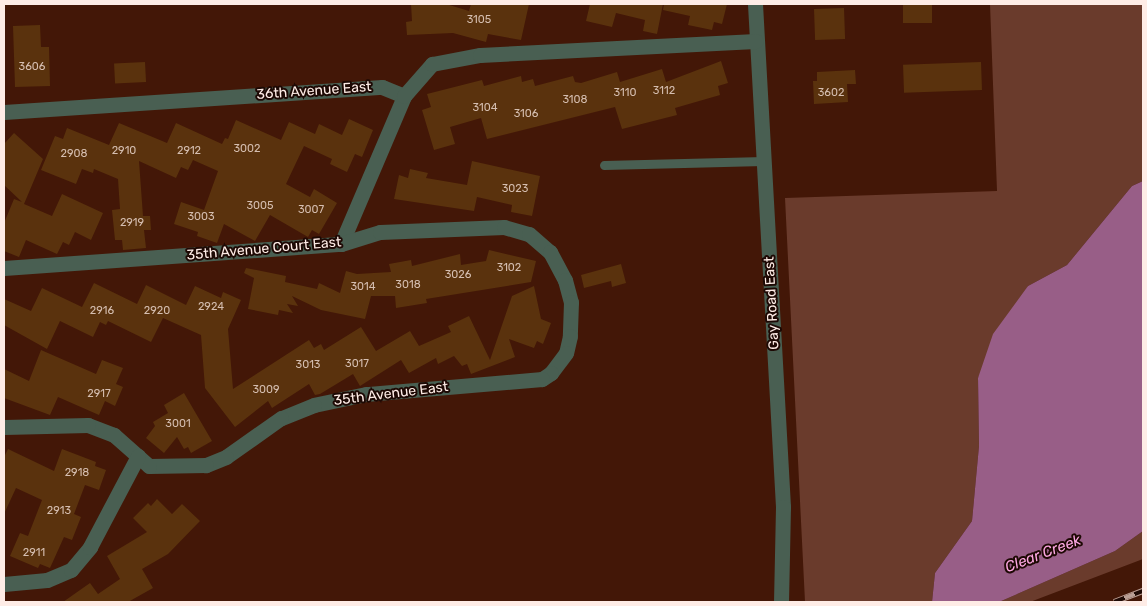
<!DOCTYPE html>
<style>
body{margin:0}
#map{position:relative;width:1147px;height:606px;overflow:hidden;background:#431707;font-family:Rubik,sans-serif}
div>[style]{position:absolute}
.green>*{inset:0;background:#6a3b2c}
.water>*{inset:0;background:#985e87}
.building>*{inset:0;background:#5a320d;transform-origin:0 0}
.service>*{height:9px;margin:-4.5px;padding:0 4.5px;transform-origin:4.5px;border-radius:4.5px;background:#495f52}
.minor>*{height:15px;margin:-7.5px;padding:0 7.5px;transform-origin:7.5px;border-radius:7.5px;background:#495f52}
.rail>*{height:5.5px;margin-top:-2.75px;transform-origin:0;background:repeating-linear-gradient(90deg,#1d0904 0 11px,#ba9f95 0 22px);box-sizing:border-box;border-block:1px solid #ba9f95}
span{translate:-50% -50%;white-space:nowrap;text-align:center;line-height:1.15;-webkit-text-stroke:4px #1d0904;paint-order:stroke}
.number-label{font-size:11px;color:#d5beb0}
.number-label span{-webkit-text-stroke-width:0}
.street-label{font-size:14px;color:#feece6}
.water-label{font-size:15px;color:#fea8e3;font-style:italic}
.frame{position:absolute;inset:0;border:5px solid #feece6;pointer-events:none}
</style>
<div id="map">
<div class="green">
<div style="clip-path:polygon(990px 4px,1143px 4px,1143px 181px,1132px 186px,1067px 265px,1028px 286px,978px 378px,979px 446px,972px 521px,935px 573px,932px 602px,805px 602px,785px 198px,997px 191px)"></div>
<div style="clip-path:polygon(1143px 531px,1143px 559px,1030px 602px,999px 602px,1115px 551px)"></div>
</div>
<div class="water">
<div style="clip-path:polygon(1143px 181px,1143px 531px,1115px 551px,999px 602px,932px 602px,935px 573px,972px 521px,979px 446px,978px 378px,993px 334px,1028px 286px,1067px 265px,1132px 186px)"></div>
</div>
<div class="building">
<div style="clip-path:polygon(411px 4px,446px 4px,469px 11px,471px 4px,529px 4px,521px 40px,488px 34px,486px 42px,453px 33px,407px 35px,406px 22px,412px 21px)"></div>
<div style="clip-path:polygon(590px 4px,663px 4px,657px 34px,643px 31px,645px 20px,616px 13px,612px 27px,586px 21px)"></div>
<div style="clip-path:polygon(664px 4px,727px 4px,722px 24px,714px 22px,712px 30px,688px 25px,690px 16px,663px 10px)"></div>
<div style="left:903px;top:4px;width:29px;height:19px"></div>
<div style="left:844px;top:8px;width:31px;height:30px;rotate:88deg"></div>
<div style="clip-path:polygon(40px 25px,41px 47px,49px 47px,50px 86px,15px 87px,13px 26px)"></div>
<div style="clip-path:polygon(721px 61px,728px 83px,718px 86px,720px 95px,675px 108px,677px 115px,622px 129px,615px 107px,487px 139px,481px 118px,450px 127px,455px 144px,434px 150px,422px 110px,431px 107px,427px 94px,482px 80px,484px 86px,521px 76px,522px 82px,533px 79px,535px 86px,573px 76px,575px 82px,581px 83px,617px 72px,620px 82px,662px 69px,666px 82px)"></div>
<div style="left:145px;top:62px;width:20px;height:31px;rotate:87deg"></div>
<div style="left:981px;top:62px;width:28px;height:78px;rotate:88deg"></div>
<div style="clip-path:polygon(855px 70px,856px 84px,847px 84px,848px 102px,814px 104px,813px 81px,817px 81px,817px 72px)"></div>
<div style="clip-path:polygon(349px 119px,373px 130px,362px 157px,355px 154px,347px 172px,330px 164px,332px 159px,304px 146px,286px 184px,310px 197px,314px 189px,337px 203px,319px 234px,312px 230px,308px 237px,270px 215px,255px 241px,224px 224px,217px 243px,197px 236px,198px 232px,174px 224px,181px 202px,204px 210px,218px 171px,193px 160px,188px 170px,181px 167px,176px 178px,139px 161px,143px 216px,150px 216px,151px 230px,144px 230px,146px 248px,123px 250px,122px 240px,115px 240px,112px 210px,120px 209px,118px 179px,94px 169px,93px 173px,82px 169px,76px 184px,41px 170px,55px 136px,63px 139px,67px 128px,109px 145px,119px 123px,167px 143px,176px 123px,222px 144px,225px 138px,228px 139px,236px 120px,281px 140px,289px 122px,315px 134px,319px 124px,342px 135px)"></div>
<div style="clip-path:polygon(14px 133px,43px 159px,24px 204px,52px 216px,62px 194px,103px 213px,91px 240px,75px 232px,69px 245px,63px 242px,57px 254px,26px 240px,19px 257px,4px 251px,4px 223px,14px 199px,22px 202px,4px 185px,4px 144px)"></div>
<div style="clip-path:polygon(472px 161px,540px 176px,532px 216px,511px 212px,512px 205px,477px 197px,474px 211px,394px 199px,399px 175px,408px 178px,410px 169px,428px 173px,426px 178px,467px 185px)"></div>
<div style="clip-path:polygon(489px 250px,536px 261px,531px 282px,426px 299px,427px 303px,396px 308px,395px 296px,371px 296px,365px 319px,321px 310px,292px 296px,298px 306px,287px 304px,293px 313px,279px 310px,278px 315px,248px 309px,254px 278px,244px 273px,246px 268px,286px 276px,285px 282px,317px 289px,319px 283px,340px 293px,346px 271px,357px 274px,391px 272px,389px 264px,411px 260px,412px 266px,460px 254px,461px 265px,486px 261px)"></div>
<div style="clip-path:polygon(621px 264px,626px 283px,612px 287px,611px 281px,584px 288px,581px 275px)"></div>
<div style="clip-path:polygon(94px 283px,137px 304px,146px 285px,186px 305px,195px 286px,221px 298px,223px 292px,241px 300px,228px 329px,233px 389px,309px 340px,314px 348px,321px 344px,324px 350px,361px 327px,376px 351px,410px 331px,419px 346px,451px 332px,448px 326px,469px 316px,490px 360px,512px 296px,534px 286px,541px 319px,551px 323px,543px 344px,537px 341px,534px 348px,509px 339px,515px 357px,471px 374px,467px 364px,462px 366px,454px 356px,438px 364px,436px 358px,409px 373px,401px 360px,360px 386px,353px 374px,320px 394px,315px 395px,309px 384px,272px 408px,268px 401px,235px 427px,205px 388px,201px 335px,163px 318px,151px 342px,108px 321px,106px 325px,100px 322px,93px 337px,60px 321px,47px 349px,4px 325px,4px 299px,31px 311px,42px 288px,82px 307px)"></div>
<div style="clip-path:polygon(41px 350px,96px 374px,102px 360px,123px 368px,116px 384px,123px 387px,115px 406px,105px 401px,99px 415px,58px 397px,50px 415px,4px 398px,4px 369px,29px 381px)"></div>
<div style="clip-path:polygon(184px 393px,212px 441px,191px 453px,188px 447px,184px 449px,177px 437px,164px 453px,146px 438px,155px 426px,153px 422px,168px 413px,164px 405px)"></div>
<div style="clip-path:polygon(8px 449px,54px 471px,62px 449px,96px 462px,95px 466px,106px 470px,99px 490px,85px 485px,74px 514px,81px 517px,72px 540px,64px 537px,50px 568px,40px 564px,38px 568px,10px 556px,20px 533px,28px 536px,42px 500px,16px 488px,4px 514px,4px 457px)"></div>
<div style="clip-path:polygon(157px 499px,172px 514px,182px 504px,200px 521px,168px 554px,142px 569px,153px 588px,128px 602px,63px 602px,90px 583px,98px 594px,120px 579px,107px 556px,147px 532px,133px 518px,148px 503px,151px 506px)"></div>
</div>
<div class="service">
<div style="left:604px;top:165px;width:160px;rotate:-1.4deg"></div>
</div>
<div class="minor">
<div style="left:755px;top:4px;width:504px;rotate:86.81deg"></div>
<div style="left:783px;top:507px;width:95px;rotate:91.2deg"></div>
<div style="left:4px;top:112px;width:379px;rotate:-3.8deg"></div>
<div style="left:382px;top:87px;width:24px;rotate:22deg"></div>
<div style="left:341px;top:244px;width:161px;rotate:-66.9deg"></div>
<div style="left:404px;top:96px;width:43px;rotate:-48.8deg"></div>
<div style="left:432px;top:64px;width:49px;rotate:-10.6deg"></div>
<div style="left:480px;top:55px;width:276px;rotate:-2.9deg"></div>
<div style="left:4px;top:268px;width:338px;rotate:-4.1deg"></div>
<div style="left:341px;top:244px;width:41px;rotate:-17.1deg"></div>
<div style="left:380px;top:232px;width:124px;rotate:-2.3deg"></div>
<div style="left:504px;top:227px;width:26px;rotate:16deg"></div>
<div style="left:529px;top:234px;width:28px;rotate:41deg"></div>
<div style="left:550px;top:252px;width:32px;rotate:62deg"></div>
<div style="left:565px;top:280px;width:23px;rotate:75deg"></div>
<div style="left:571px;top:302px;width:34px;rotate:92deg"></div>
<div style="left:570px;top:336px;width:17px;rotate:103deg"></div>
<div style="left:566px;top:353px;width:25px;rotate:127deg"></div>
<div style="left:551px;top:373px;width:11px;rotate:146deg"></div>
<div style="left:542px;top:379px;width:177px;rotate:175.1deg"></div>
<div style="left:366px;top:394px;width:53px;rotate:168.1deg"></div>
<div style="left:314px;top:405px;width:35px;rotate:158deg"></div>
<div style="left:281px;top:418px;width:67px;rotate:144.7deg"></div>
<div style="left:226px;top:457px;width:22px;rotate:158deg"></div>
<div style="left:206px;top:465px;width:57px;rotate:179deg"></div>
<div style="left:149px;top:466px;width:47px;rotate:-138.5deg"></div>
<div style="left:114px;top:435px;width:28px;rotate:-159deg"></div>
<div style="left:88px;top:425px;width:84px;rotate:178.6deg"></div>
<div style="left:4px;top:584px;width:43px;rotate:-5.3deg"></div>
<div style="left:47px;top:580px;width:26px;rotate:-23deg"></div>
<div style="left:71px;top:570px;width:30px;rotate:-50deg"></div>
<div style="left:90px;top:547px;width:103px;rotate:-62.2deg"></div>
</div>
<div class="rail">
<div style="left:1114px;top:602px;width:31px;rotate:-21deg"></div>
</div>
<div class="number-label">
<span style="left:479px;top:20px">3105</span>
<span style="left:32px;top:67px">3606</span>
<span style="left:664px;top:91px">3112</span>
<span style="left:625px;top:93px">3110</span>
<span style="left:831px;top:93px">3602</span>
<span style="left:575px;top:100px">3108</span>
<span style="left:485px;top:108px">3104</span>
<span style="left:526px;top:114px">3106</span>
<span style="left:247px;top:149px">3002</span>
<span style="left:124px;top:151px">2910</span>
<span style="left:189px;top:151px">2912</span>
<span style="left:74px;top:154px">2908</span>
<span style="left:515px;top:189px">3023</span>
<span style="left:260px;top:206px">3005</span>
<span style="left:311px;top:210px">3007</span>
<span style="left:201px;top:217px">3003</span>
<span style="left:132px;top:223px">2919</span>
<span style="left:509px;top:268px">3102</span>
<span style="left:458px;top:275px">3026</span>
<span style="left:408px;top:285px">3018</span>
<span style="left:363px;top:287px">3014</span>
<span style="left:211px;top:307px">2924</span>
<span style="left:102px;top:311px">2916</span>
<span style="left:157px;top:311px">2920</span>
<span style="left:357px;top:364px">3017</span>
<span style="left:308px;top:365px">3013</span>
<span style="left:266px;top:390px">3009</span>
<span style="left:99px;top:394px">2917</span>
<span style="left:178px;top:424px">3001</span>
<span style="left:77px;top:473px">2918</span>
<span style="left:59px;top:511px">2913</span>
<span style="left:34px;top:553px">2911</span>
</div>
<div class="street-label">
<span style="left:314px;top:91px;rotate:-4deg">36th Avenue East</span>
<span style="left:264px;top:249px;rotate:-5deg">35th Avenue Court East</span>
<span style="left:772px;top:303px;rotate:-93deg">Gay Road East</span>
<span style="left:391px;top:394px;rotate:-7deg">35th Avenue East</span>
</div>
<div class="water-label">
<span style="left:1043px;top:554px;rotate:-21deg">Clear Creek</span>
</div>
<div class="frame"></div>
</div>
